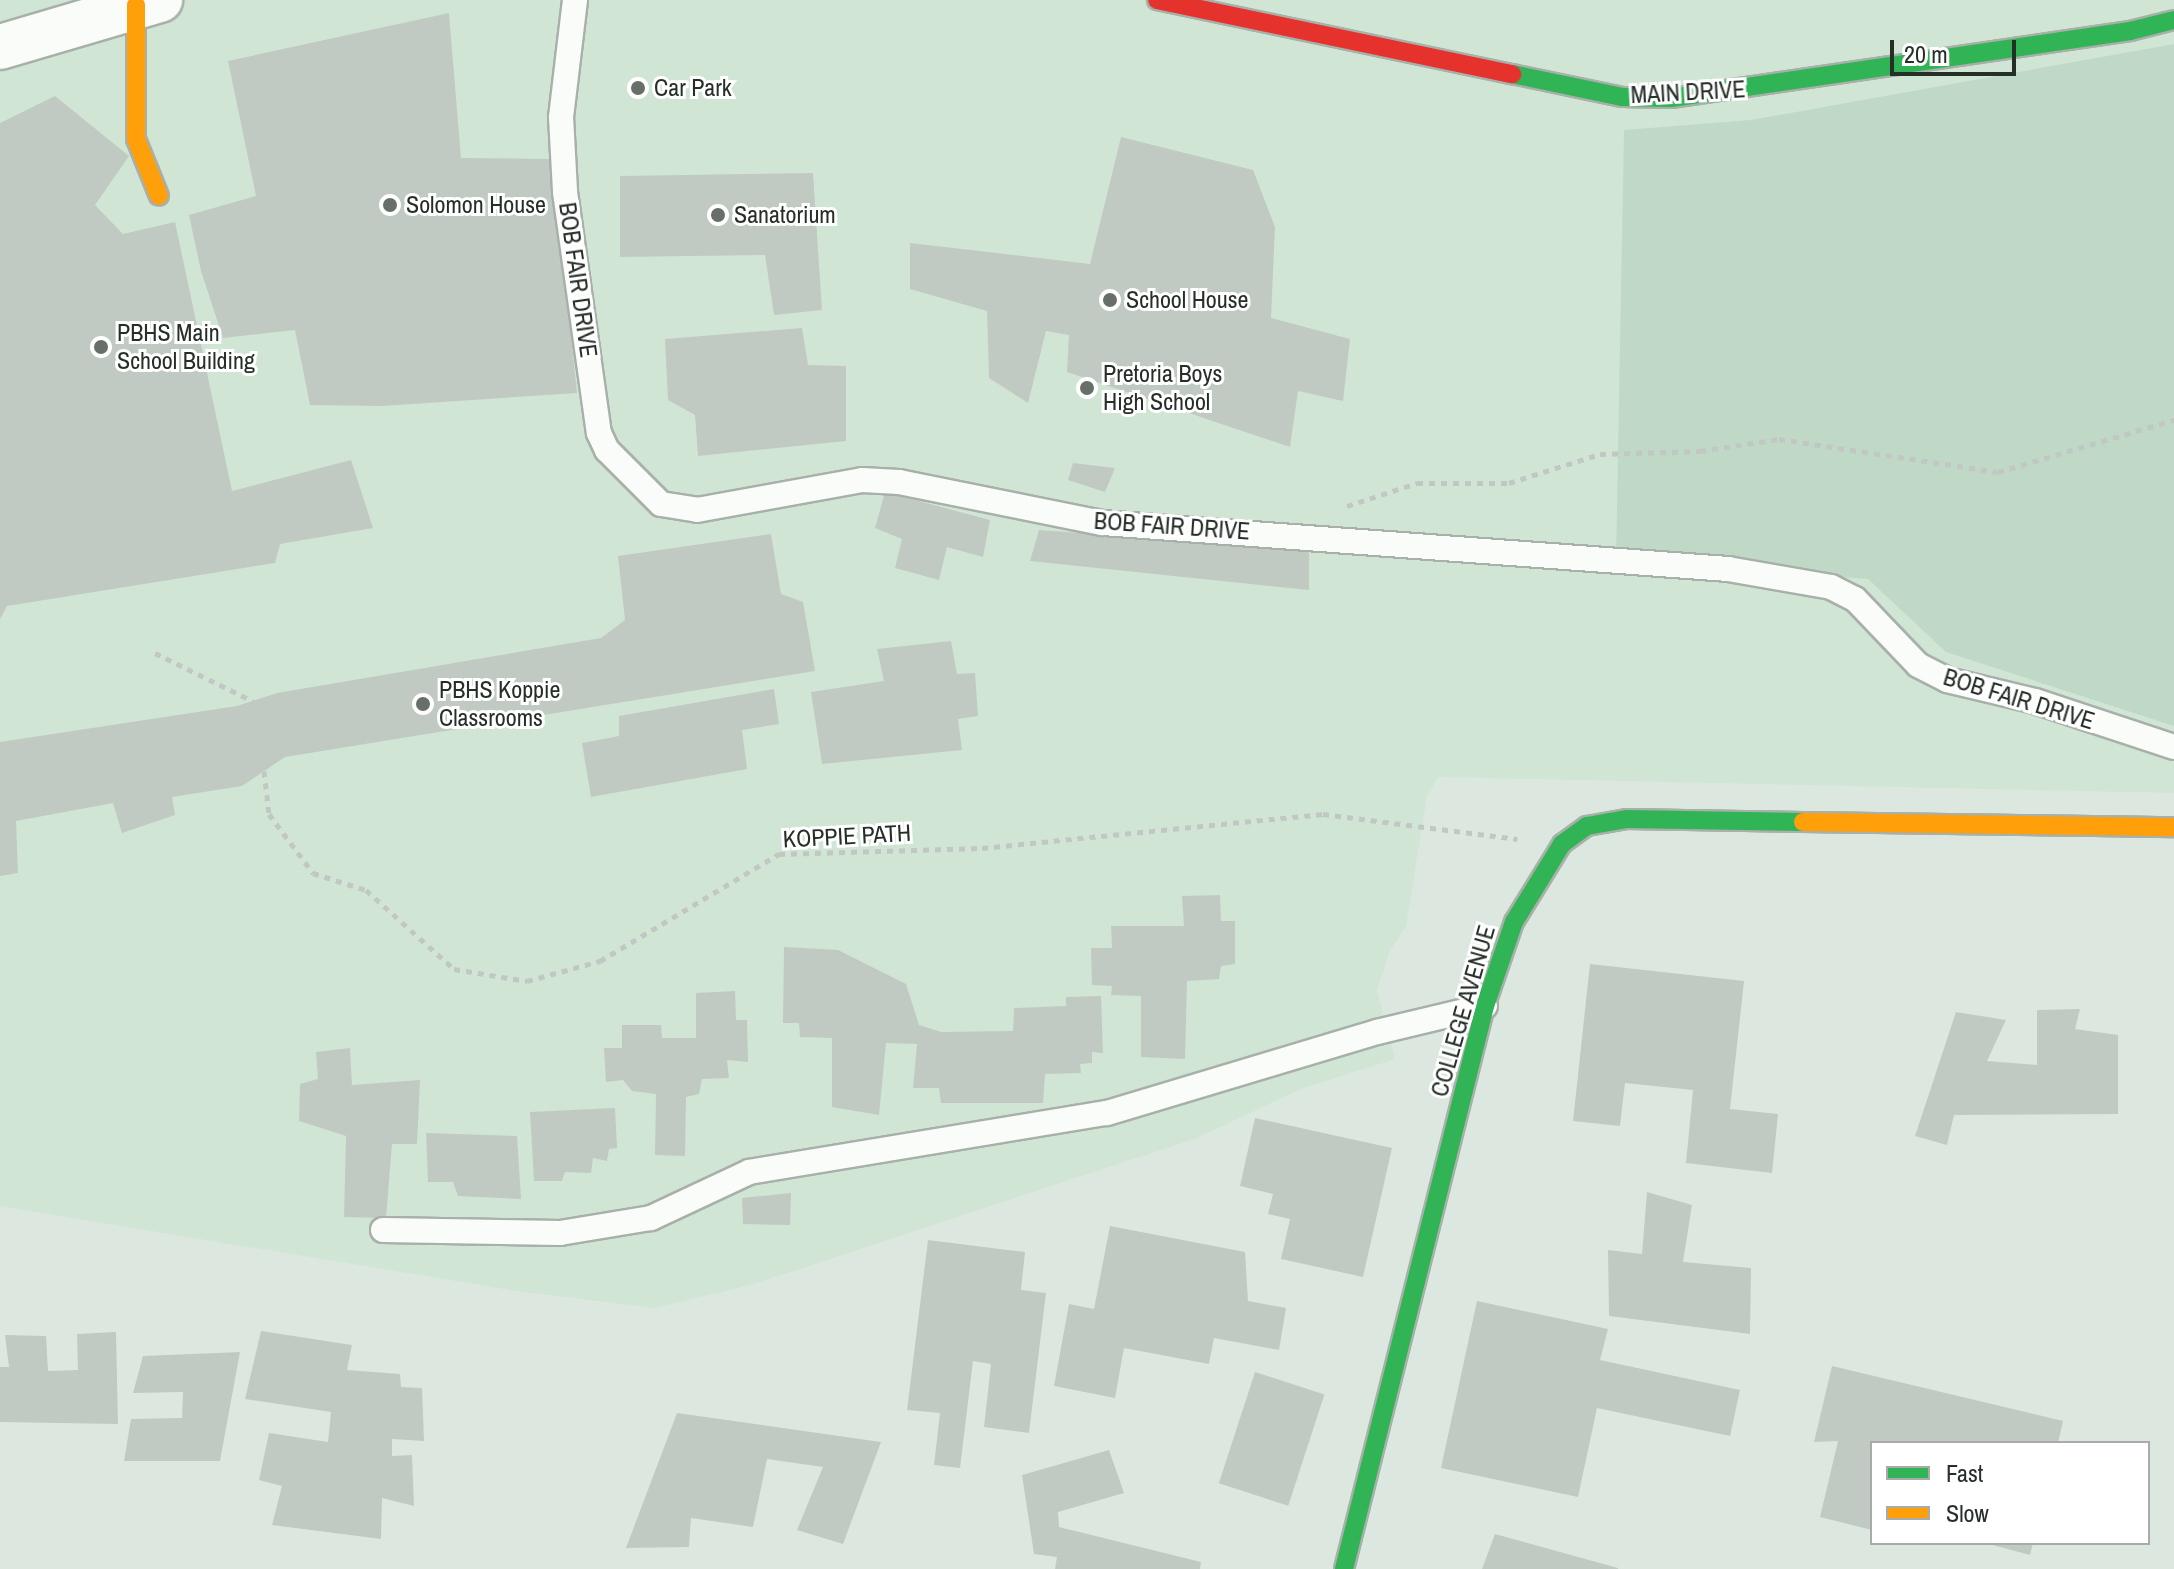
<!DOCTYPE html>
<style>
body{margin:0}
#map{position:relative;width:2174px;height:1569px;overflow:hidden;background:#dce8df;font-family:"Archivo Narrow",sans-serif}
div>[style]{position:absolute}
.built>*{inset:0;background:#d1e5d5}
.green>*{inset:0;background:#c0d9c6}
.building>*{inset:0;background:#c0cac2;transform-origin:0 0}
.path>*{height:5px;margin-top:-2.5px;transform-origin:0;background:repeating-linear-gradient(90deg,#c1c7c3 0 6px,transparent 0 12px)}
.roads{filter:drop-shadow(2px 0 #a7b0a9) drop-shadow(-2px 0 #a7b0a9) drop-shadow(0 2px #a7b0a9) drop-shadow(0 -2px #a7b0a9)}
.lane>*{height:24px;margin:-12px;padding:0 12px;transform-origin:12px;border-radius:12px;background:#fafcfa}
.street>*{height:44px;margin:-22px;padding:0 22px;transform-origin:22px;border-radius:22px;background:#fafcfa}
.fast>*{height:18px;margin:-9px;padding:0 9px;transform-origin:9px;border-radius:9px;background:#30b455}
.slow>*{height:18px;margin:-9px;padding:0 9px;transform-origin:9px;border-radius:9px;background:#ff9f0a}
.jam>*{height:18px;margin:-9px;padding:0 9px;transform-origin:9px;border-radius:9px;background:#e5322d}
.dots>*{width:22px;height:22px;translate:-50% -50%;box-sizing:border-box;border:4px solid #fff;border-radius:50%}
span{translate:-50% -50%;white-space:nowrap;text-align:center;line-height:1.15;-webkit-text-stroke:6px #fff;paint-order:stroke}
.poi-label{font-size:24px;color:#262e28}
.left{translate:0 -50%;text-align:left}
.street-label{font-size:24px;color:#262e28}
.legend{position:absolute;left:1870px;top:1441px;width:280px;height:104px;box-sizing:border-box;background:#fff;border:2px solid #a8aba9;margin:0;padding:10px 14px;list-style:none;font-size:24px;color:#262e28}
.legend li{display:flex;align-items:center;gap:16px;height:40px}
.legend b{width:40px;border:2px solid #a8aba9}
.scale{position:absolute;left:1890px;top:40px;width:126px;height:36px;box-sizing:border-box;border:4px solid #262e28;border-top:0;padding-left:10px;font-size:24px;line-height:28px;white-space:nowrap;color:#262e28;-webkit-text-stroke:6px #fff;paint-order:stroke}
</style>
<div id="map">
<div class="built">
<div style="clip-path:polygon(0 0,2174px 0,2174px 793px,1438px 777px,1427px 796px,1406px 926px,1390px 951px,1377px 990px,1395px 1059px,1301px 1089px,1197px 1138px,751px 1285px,654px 1308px,516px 1291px,0 1206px)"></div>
</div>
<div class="green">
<div style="clip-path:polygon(2174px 44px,2174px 726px,1946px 652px,1868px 579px,1616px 561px,1624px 130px,1751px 120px)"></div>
</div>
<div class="building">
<div style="clip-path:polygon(449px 13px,461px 158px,553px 159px,577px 393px,382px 406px,310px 405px,295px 330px,223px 338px,201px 271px,189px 215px,256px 196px,228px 61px)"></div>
<div style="clip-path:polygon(55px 96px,129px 156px,95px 205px,123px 234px,175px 222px,232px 491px,351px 460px,373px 528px,280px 544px,275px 563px,7px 606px,0 619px,0 123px)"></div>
<div style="clip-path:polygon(1121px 137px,1253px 170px,1275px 227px,1271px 318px,1350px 339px,1343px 401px,1298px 391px,1290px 447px,1067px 372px,1069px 335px,1046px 331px,1028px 403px,989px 378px,987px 311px,910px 289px,910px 243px,1090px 264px)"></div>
<div style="clip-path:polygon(813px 173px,822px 310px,774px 315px,765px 255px,620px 257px,620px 176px)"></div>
<div style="clip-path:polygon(802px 328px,808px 365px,846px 366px,846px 441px,698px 456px,695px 415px,668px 400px,665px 339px)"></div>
<div style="clip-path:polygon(1073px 463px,1115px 468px,1105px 492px,1068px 480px)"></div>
<div style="clip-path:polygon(885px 492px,990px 520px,983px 557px,947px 547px,939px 580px,895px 568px,902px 539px,875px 528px)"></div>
<div style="clip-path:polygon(1039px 530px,1309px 549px,1309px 590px,1030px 561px)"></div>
<div style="clip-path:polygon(771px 534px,781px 594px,803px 602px,815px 671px,285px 757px,242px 786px,172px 797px,175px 815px,122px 833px,113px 803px,16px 821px,18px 873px,0 876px,0 742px,237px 706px,277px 693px,601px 638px,625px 620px,618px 556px)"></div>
<div style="clip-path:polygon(951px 641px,957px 674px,975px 673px,978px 716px,958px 719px,962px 750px,822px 764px,811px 692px,884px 681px,877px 649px)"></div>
<div style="clip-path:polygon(774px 689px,779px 724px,742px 730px,747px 769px,591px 797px,582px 743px,619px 736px,619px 716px)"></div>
<div style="clip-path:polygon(1220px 895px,1221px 921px,1235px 921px,1235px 964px,1221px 966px,1219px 979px,1187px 981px,1185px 1059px,1141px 1057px,1141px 996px,1111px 995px,1112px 986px,1092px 985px,1091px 948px,1112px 948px,1111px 926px,1184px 926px,1182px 896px)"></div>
<div style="clip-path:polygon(784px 947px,838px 950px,906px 984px,919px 1025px,941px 1032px,1013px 1031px,1014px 1008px,1066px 1006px,1066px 997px,1101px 996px,1103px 1053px,1092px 1052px,1092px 1063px,1080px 1064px,1081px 1073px,1045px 1074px,1043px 1103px,941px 1103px,939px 1088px,913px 1088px,917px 1044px,886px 1043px,879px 1115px,832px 1107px,832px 1038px,800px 1037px,799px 1023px,783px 1023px)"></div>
<div style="clip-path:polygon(1590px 964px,1744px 981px,1730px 1109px,1778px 1114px,1772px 1173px,1686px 1163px,1693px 1090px,1625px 1083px,1620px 1126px,1573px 1121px)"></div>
<div style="clip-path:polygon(735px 991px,736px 1020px,747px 1020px,748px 1062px,727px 1060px,729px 1078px,702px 1079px,699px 1094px,686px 1097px,685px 1156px,655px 1155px,656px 1094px,632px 1091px,623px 1080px,606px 1082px,604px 1048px,622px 1048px,622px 1025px,661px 1025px,662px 1038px,696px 1038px,696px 993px)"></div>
<div style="clip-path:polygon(2080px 1009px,2075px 1029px,2118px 1035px,2118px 1114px,1954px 1115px,1947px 1145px,1915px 1136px,1956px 1012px,2006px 1020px,1987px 1061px,2037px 1065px,2037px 1010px)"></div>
<div style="clip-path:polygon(350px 1048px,352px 1085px,420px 1080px,417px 1144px,392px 1144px,386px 1218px,344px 1217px,346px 1136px,299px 1121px,300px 1084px,318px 1079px,316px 1052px)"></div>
<div style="clip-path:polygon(615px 1108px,617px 1148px,609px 1149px,607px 1161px,593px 1158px,591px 1173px,565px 1172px,562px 1181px,534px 1181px,530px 1112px)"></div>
<div style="clip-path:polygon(1255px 1118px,1392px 1148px,1363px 1277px,1281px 1259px,1290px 1219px,1268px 1214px,1273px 1194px,1240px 1186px)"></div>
<div style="clip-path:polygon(426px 1133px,517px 1136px,521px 1199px,458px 1196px,453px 1182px,428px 1182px)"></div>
<div style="clip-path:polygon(1647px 1192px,1692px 1205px,1683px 1262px,1751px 1268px,1750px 1334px,1609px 1316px,1608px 1250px,1642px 1254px)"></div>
<div style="clip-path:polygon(791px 1193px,790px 1225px,743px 1224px,742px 1198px)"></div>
<div style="clip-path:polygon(1110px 1226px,1245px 1252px,1248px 1301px,1286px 1308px,1279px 1350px,1214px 1338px,1209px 1364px,1124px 1348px,1115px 1398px,1054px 1386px,1069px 1304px,1094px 1309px)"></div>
<div style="clip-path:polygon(928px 1240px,1025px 1252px,1021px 1290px,1046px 1293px,1029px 1433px,984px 1427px,991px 1364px,973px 1361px,960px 1468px,934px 1465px,940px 1413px,907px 1410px)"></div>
<div style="clip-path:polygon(1477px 1301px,1608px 1329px,1600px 1360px,1740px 1390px,1730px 1436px,1597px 1408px,1578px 1497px,1441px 1468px)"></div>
<div style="clip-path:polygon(261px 1331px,352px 1345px,347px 1370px,400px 1374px,401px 1387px,422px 1388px,424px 1441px,392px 1439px,392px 1456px,412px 1455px,414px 1506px,382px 1498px,381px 1539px,272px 1525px,282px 1486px,259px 1480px,269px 1433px,328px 1442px,331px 1412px,245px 1399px)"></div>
<div style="clip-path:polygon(116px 1332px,118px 1424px,0 1422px,0 1367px,9px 1367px,5px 1335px,46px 1336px,48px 1371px,78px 1370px,77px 1334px)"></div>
<div style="clip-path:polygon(240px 1352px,220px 1461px,124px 1461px,131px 1419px,182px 1418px,183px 1392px,133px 1393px,143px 1356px)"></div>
<div style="clip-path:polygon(1832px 1366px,2063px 1421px,2058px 1443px,1872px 1443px,1872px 1530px,1820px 1517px,1838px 1441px,1814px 1442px)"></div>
<div style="left:1255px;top:1372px;width:73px;height:117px;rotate:18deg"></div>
<div style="clip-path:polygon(677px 1413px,881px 1442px,843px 1544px,797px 1530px,823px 1467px,767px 1459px,753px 1527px,691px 1518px,689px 1547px,626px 1548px)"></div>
<div style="clip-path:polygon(1109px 1450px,1124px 1493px,1058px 1512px,1059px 1527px,1201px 1562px,1200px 1569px,1055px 1569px,1057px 1557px,1034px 1554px,1022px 1475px)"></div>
<div style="clip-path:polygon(1495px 1534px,1618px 1568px,1618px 1569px,1482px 1569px)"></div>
<div style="clip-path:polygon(1985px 1543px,2033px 1543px,2030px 1555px)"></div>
</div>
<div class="path">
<div style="left:1347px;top:506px;width:74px;rotate:-18.2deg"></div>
<div style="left:1417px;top:483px;width:92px"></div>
<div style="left:1509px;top:483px;width:96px;rotate:-17.7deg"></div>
<div style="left:1600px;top:454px;width:100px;rotate:-1.7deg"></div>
<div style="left:1700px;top:451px;width:80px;rotate:-8.6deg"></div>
<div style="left:1779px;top:439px;width:221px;rotate:8.6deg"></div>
<div style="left:1998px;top:472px;width:184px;rotate:-16.5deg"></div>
<div style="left:155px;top:653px;width:109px;rotate:26.1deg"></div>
<div style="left:264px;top:771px;width:43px;rotate:83.4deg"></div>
<div style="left:269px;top:814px;width:74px;rotate:53.3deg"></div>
<div style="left:313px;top:873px;width:56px;rotate:17.8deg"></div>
<div style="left:366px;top:890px;width:118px;rotate:41.9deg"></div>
<div style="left:454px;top:969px;width:74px;rotate:9.3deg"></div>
<div style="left:527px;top:981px;width:76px;rotate:-15.3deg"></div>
<div style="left:600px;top:961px;width:209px;rotate:-30.9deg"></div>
<div style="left:779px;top:854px;width:203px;rotate:-1.7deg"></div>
<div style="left:982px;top:848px;width:343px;rotate:-5.7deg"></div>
<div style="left:1323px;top:814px;width:196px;rotate:7.3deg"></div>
</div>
<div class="roads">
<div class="lane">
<div style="left:575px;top:0;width:118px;rotate:96.8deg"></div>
<div style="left:561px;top:117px;width:75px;rotate:86.9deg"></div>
<div style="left:565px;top:192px;width:243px;rotate:82deg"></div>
<div style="left:599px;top:433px;width:19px;rotate:65deg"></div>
<div style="left:607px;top:450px;width:76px;rotate:45deg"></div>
<div style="left:661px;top:504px;width:36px;rotate:9deg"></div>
<div style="left:697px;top:510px;width:168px;rotate:-10.3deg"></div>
<div style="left:862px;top:480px;width:37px;rotate:3deg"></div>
<div style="left:899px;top:482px;width:208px;rotate:11.4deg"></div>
<div style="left:1103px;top:523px;width:627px;rotate:4.21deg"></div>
<div style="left:1728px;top:569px;width:105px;rotate:9.9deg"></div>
<div style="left:1831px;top:587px;width:27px;rotate:27deg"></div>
<div style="left:1855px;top:599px;width:91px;rotate:46.3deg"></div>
<div style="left:1918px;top:665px;width:33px;rotate:27deg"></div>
<div style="left:1947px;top:680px;width:90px;rotate:13.4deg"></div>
<div style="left:2035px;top:701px;width:146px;rotate:18.3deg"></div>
<div style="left:383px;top:1230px;width:177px;rotate:1deg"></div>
<div style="left:560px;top:1233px;width:92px;rotate:-9.4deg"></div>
<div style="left:651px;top:1218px;width:108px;rotate:-25.1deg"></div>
<div style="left:749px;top:1172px;width:363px;rotate:-9.4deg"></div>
<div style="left:1107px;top:1113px;width:282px;rotate:-16.7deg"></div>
<div style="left:1377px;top:1032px;width:111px;rotate:-13.5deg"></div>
</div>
<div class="street">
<div style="left:0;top:47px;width:167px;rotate:-16.4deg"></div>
</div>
<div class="fast">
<div style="left:1512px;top:74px;width:112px;rotate:11.8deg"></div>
<div style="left:1622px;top:97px;width:49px;rotate:1.2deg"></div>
<div style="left:1671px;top:98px;width:464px;rotate:-8.3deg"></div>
<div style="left:2130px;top:31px;width:45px;rotate:-14deg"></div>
<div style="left:1344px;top:1569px;width:580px;rotate:-75.94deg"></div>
<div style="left:1485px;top:1006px;width:89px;rotate:-71deg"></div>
<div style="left:1514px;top:922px;width:92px;rotate:-58.4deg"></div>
<div style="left:1562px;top:844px;width:31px;rotate:-36deg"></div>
<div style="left:1587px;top:826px;width:41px;rotate:-9.9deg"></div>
<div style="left:1627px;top:819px;width:176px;rotate:1deg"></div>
</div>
<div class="slow">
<div style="left:136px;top:5px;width:134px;rotate:90deg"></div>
<div style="left:136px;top:139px;width:61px;rotate:68deg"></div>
<div style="left:1803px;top:822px;width:371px;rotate:0.8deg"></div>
</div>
<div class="jam">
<div style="left:1157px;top:0;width:363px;rotate:11.8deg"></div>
</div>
</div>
<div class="dots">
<div style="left:638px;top:88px;background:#666f68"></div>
<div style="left:390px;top:205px;background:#666f68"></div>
<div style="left:718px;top:215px;background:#666f68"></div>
<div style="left:1110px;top:300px;background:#666f68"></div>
<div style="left:101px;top:347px;background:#666f68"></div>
<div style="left:1087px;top:388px;background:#666f68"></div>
<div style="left:423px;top:704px;background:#666f68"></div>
</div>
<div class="poi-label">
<span class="left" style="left:654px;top:88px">Car Park</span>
<span class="left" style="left:406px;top:205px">Solomon House</span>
<span class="left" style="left:734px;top:215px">Sanatorium</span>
<span class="left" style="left:1126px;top:300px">School House</span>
<span class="left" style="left:117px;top:347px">PBHS Main<br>School Building</span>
<span class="left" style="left:1103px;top:388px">Pretoria Boys<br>High School</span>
<span class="left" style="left:439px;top:704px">PBHS Koppie<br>Classrooms</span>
</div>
<div class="street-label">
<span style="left:1688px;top:92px;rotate:-3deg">MAIN DRIVE</span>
<span style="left:578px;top:280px;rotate:82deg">BOB FAIR DRIVE</span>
<span style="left:1172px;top:526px;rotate:4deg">BOB FAIR DRIVE</span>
<span style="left:2019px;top:699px;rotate:17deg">BOB FAIR DRIVE</span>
<span style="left:847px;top:836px;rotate:-3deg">KOPPIE PATH</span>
<span style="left:1463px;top:1011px;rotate:-74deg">COLLEGE AVENUE</span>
</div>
<ul class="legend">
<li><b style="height:10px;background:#30b455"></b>Fast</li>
<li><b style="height:10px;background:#ff9f0a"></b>Slow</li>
</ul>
<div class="scale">20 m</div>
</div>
